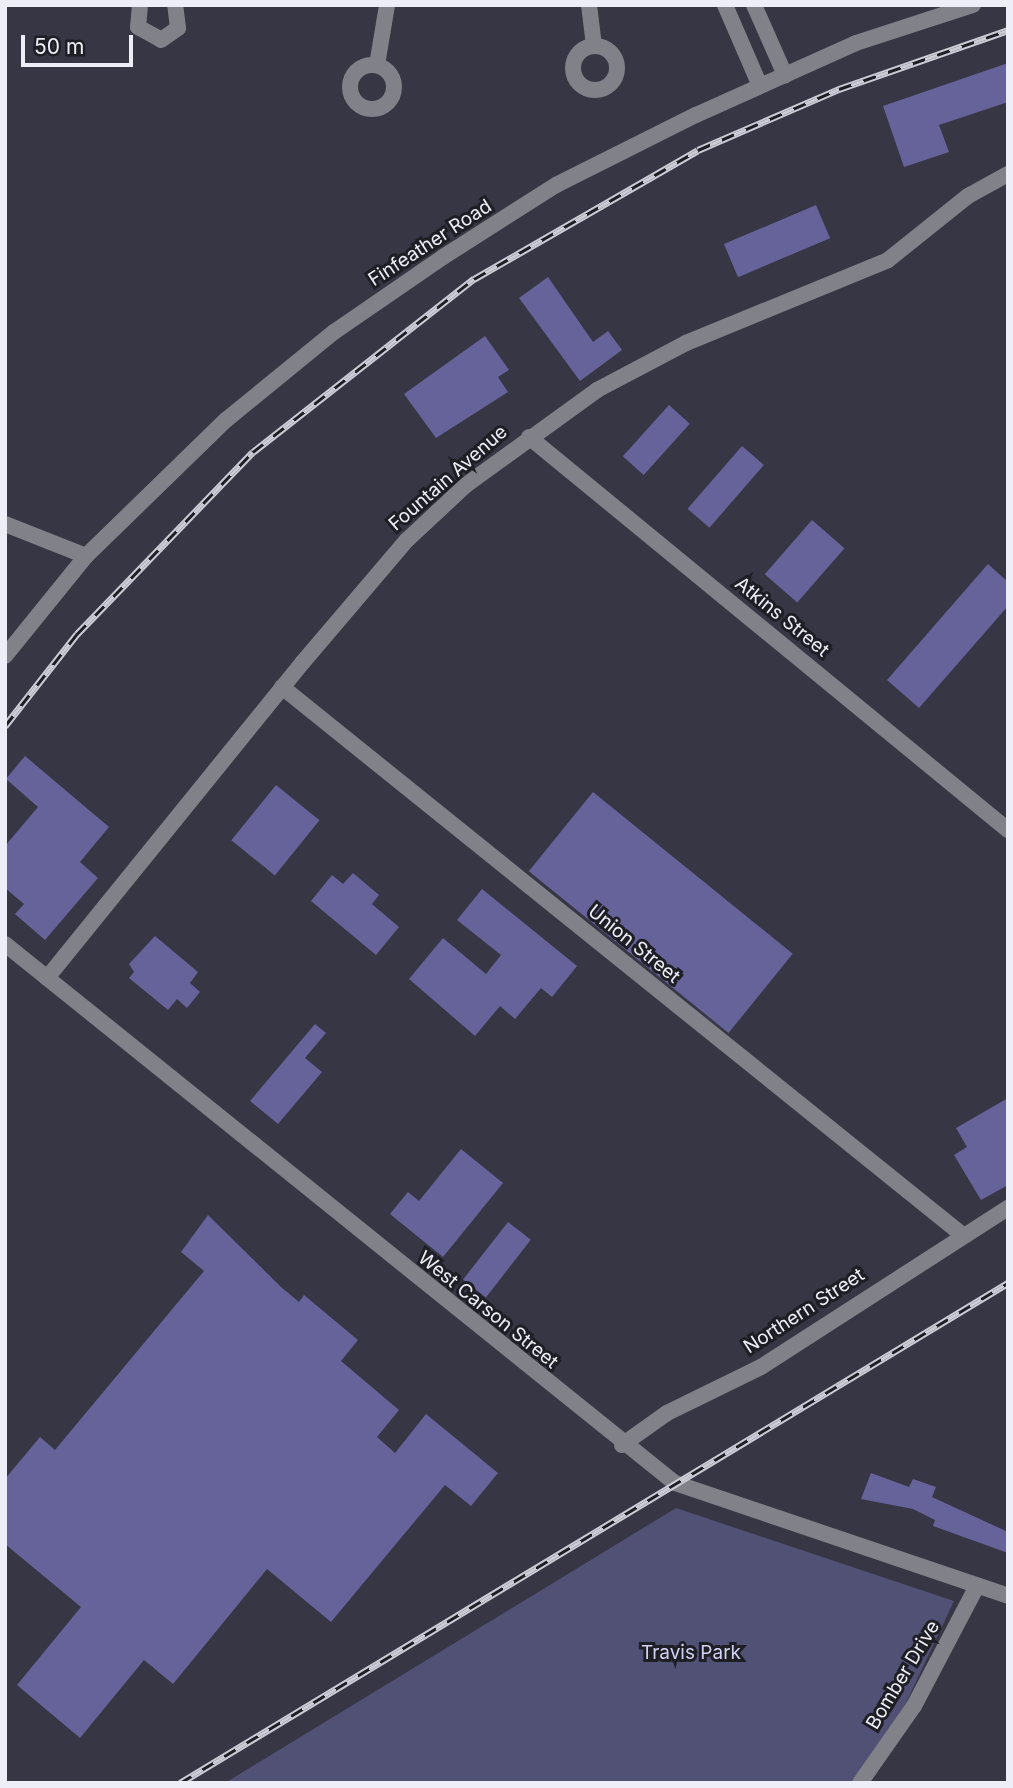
<!DOCTYPE html>
<style>
body{margin:0}
#map{position:relative;width:1013px;height:1788px;overflow:hidden;background:#363645;font-family:Inter,sans-serif}
div>[style]{position:absolute}
.green>*{inset:0;background:#515075}
.building>*{inset:0;background:#66639a;transform-origin:0 0}
.minor>*{height:16px;margin:-8px;padding:0 8px;transform-origin:8px;border-radius:8px;background:#818189}
.minor>.ring{margin:-8px;padding:0;box-sizing:content-box;background:none;border:16px solid #818189;border-radius:50%}
.rail>*{height:7px;margin-top:-3.5px;transform-origin:0;background:repeating-linear-gradient(90deg,#1e1e25 0 13px,#ccccd7 0 26px);box-sizing:border-box;border-block:2px solid #ccccd7}
span{translate:-50% -50%;white-space:nowrap;text-align:center;line-height:1.15;-webkit-text-stroke:6px #1e1e25;paint-order:stroke}
.street-label{font-size:19px;color:#eeeef8}
.park-label{font-size:19px;color:#d1d1f3}
.frame{position:absolute;inset:0;border:7px solid #eeeef8;pointer-events:none}
.scale{position:absolute;left:21px;top:35px;width:112px;height:32px;box-sizing:border-box;border:4px solid #eeeef8;border-top:0;padding-left:9px;font-size:21px;line-height:24px;white-space:nowrap;color:#eeeef8;-webkit-text-stroke:5px #1e1e25;paint-order:stroke}
</style>
<div id="map">
<div class="green">
<div style="clip-path:polygon(676px 1508px,954px 1601px,906px 1703px,853px 1783px,225px 1783px)"></div>
</div>
<div class="building">
<div style="clip-path:polygon(1008px 63px,1008px 102px,939px 125px,949px 152px,904px 167px,883px 106px)"></div>
<div style="left:816px;top:205px;width:36px;height:100px;rotate:67deg"></div>
<div style="clip-path:polygon(548px 277px,593px 342px,608px 331px,622px 350px,580px 381px,519px 298px)"></div>
<div style="clip-path:polygon(485px 336px,509px 370px,498px 377px,508px 392px,436px 438px,404px 394px)"></div>
<div style="left:669px;top:405px;width:28px;height:69px;rotate:42deg"></div>
<div style="left:742px;top:446px;width:29px;height:83px;rotate:41deg"></div>
<div style="left:812px;top:520px;width:43px;height:72px;rotate:41deg"></div>
<div style="clip-path:polygon(988px 564px,1008px 582px,1008px 606px,919px 708px,887px 680px)"></div>
<div style="clip-path:polygon(25px 756px,109px 827px,80px 862px,98px 878px,45px 940px,15px 914px,24px 904px,5px 888px,5px 846px,38px 807px,6px 779px)"></div>
<div style="left:276px;top:785px;width:56px;height:71px;rotate:39deg"></div>
<div style="left:593px;top:792px;width:257px;height:102px;rotate:39deg"></div>
<div style="clip-path:polygon(353px 873px,379px 895px,372px 904px,399px 927px,376px 955px,311px 901px,332px 875px,343px 884px)"></div>
<div style="clip-path:polygon(482px 889px,577px 966px,552px 997px,541px 988px,515px 1019px,500px 1006px,475px 1036px,409px 979px,443px 938px,486px 974px,501px 955px,457px 920px)"></div>
<div style="clip-path:polygon(155px 936px,198px 972px,190px 983px,200px 992px,187px 1008px,177px 999px,168px 1010px,129px 978px,134px 972px,129px 964px)"></div>
<div style="clip-path:polygon(315px 1024px,326px 1033px,305px 1058px,322px 1072px,278px 1124px,250px 1101px)"></div>
<div style="clip-path:polygon(1008px 1098px,1008px 1185px,981px 1200px,954px 1155px,967px 1147px,956px 1128px)"></div>
<div style="clip-path:polygon(461px 1149px,503px 1183px,443px 1257px,390px 1214px,408px 1192px,419px 1201px)"></div>
<div style="clip-path:polygon(208px 1215px,281px 1287px,299px 1302px,304px 1295px,358px 1340px,341px 1361px,399px 1410px,377px 1437px,395px 1453px,426px 1414px,498px 1473px,471px 1506px,445px 1485px,331px 1622px,267px 1569px,173px 1684px,144px 1660px,80px 1738px,17px 1685px,81px 1607px,5px 1544px,5px 1479px,40px 1437px,55px 1450px,204px 1271px,181px 1252px)"></div>
<div style="left:508px;top:1222px;width:29px;height:73px;rotate:38deg"></div>
<div style="clip-path:polygon(871px 1473px,909px 1487px,913px 1479px,936px 1487px,932px 1497px,1008px 1532px,1008px 1553px,933px 1526px,935px 1520px,913px 1509px,861px 1499px)"></div>
</div>
<div class="minor">
<div style="left:140px;top:5px;width:22px;rotate:95deg"></div>
<div style="left:138px;top:27px;width:26px;rotate:29deg"></div>
<div style="left:161px;top:40px;width:21px;rotate:-35deg"></div>
<div style="left:178px;top:28px;width:23px;rotate:-97deg"></div>
<div style="left:589px;top:5px;width:41px;rotate:83deg"></div>
<div style="left:725px;top:5px;width:88px;rotate:66.6deg"></div>
<div style="left:754px;top:5px;width:77px;rotate:66.1deg"></div>
<div class="ring" style="left:573px;top:46px;width:28px;height:28px"></div>
<div class="ring" style="left:350px;top:65px;width:28px;height:28px"></div>
<div style="left:377px;top:65px;width:61px;rotate:-80.5deg"></div>
<div style="left:529px;top:437px;width:620px;rotate:39.37deg"></div>
<div style="left:5px;top:524px;width:87px;rotate:21.6deg"></div>
<div style="left:5px;top:656px;width:129px;rotate:-51deg"></div>
<div style="left:86px;top:556px;width:195px;rotate:-44.2deg"></div>
<div style="left:226px;top:420px;width:139px;rotate:-39.2deg"></div>
<div style="left:334px;top:332px;width:132px;rotate:-34.5deg"></div>
<div style="left:443px;top:257px;width:134px;rotate:-32.5deg"></div>
<div style="left:556px;top:185px;width:157px;rotate:-26.6deg"></div>
<div style="left:696px;top:115px;width:175px;rotate:-24.2deg"></div>
<div style="left:856px;top:43px;width:123px;rotate:-18deg"></div>
<div style="left:282px;top:687px;width:871px;rotate:38.84deg"></div>
<div style="left:5px;top:944px;width:860px;rotate:38.82deg"></div>
<div style="left:675px;top:1483px;width:352px;rotate:18.7deg"></div>
<div style="left:47px;top:978px;width:407px;rotate:-51deg"></div>
<div style="left:303px;top:662px;width:160px;rotate:-49.6deg"></div>
<div style="left:407px;top:540px;width:81px;rotate:-43deg"></div>
<div style="left:466px;top:485px;width:162px;rotate:-35.9deg"></div>
<div style="left:597px;top:390px;width:101px;rotate:-27.8deg"></div>
<div style="left:686px;top:343px;width:218px;rotate:-22.3deg"></div>
<div style="left:888px;top:260px;width:102px;rotate:-38.7deg"></div>
<div style="left:968px;top:196px;width:46px;rotate:-28.8deg"></div>
<div style="left:622px;top:1445px;width:55px;rotate:-35.4deg"></div>
<div style="left:667px;top:1413px;width:105px;rotate:-26.1deg"></div>
<div style="left:761px;top:1367px;width:294px;rotate:-32.8deg"></div>
<div style="left:860px;top:1783px;width:94px;rotate:-55deg"></div>
<div style="left:914px;top:1706px;width:136px;rotate:-62.3deg"></div>
</div>
<div class="rail">
<div style="left:5px;top:726px;width:117px;rotate:-52deg"></div>
<div style="left:77px;top:634px;width:253px;rotate:-46deg"></div>
<div style="left:253px;top:452px;width:281px;rotate:-38.1deg"></div>
<div style="left:474px;top:279px;width:258px;rotate:-29.9deg"></div>
<div style="left:698px;top:150px;width:154px;rotate:-23.4deg"></div>
<div style="left:839px;top:89px;width:179px;rotate:-19.2deg"></div>
<div style="left:180px;top:1783px;width:967px;rotate:-31.13deg"></div>
</div>
<div class="street-label">
<span style="left:430px;top:243px;rotate:-33deg">Finfeather Road</span>
<span style="left:448px;top:478px;rotate:-41deg">Fountain Avenue</span>
<span style="left:782px;top:617px;rotate:39deg">Atkins Street</span>
<span style="left:634px;top:944px;rotate:39deg">Union Street</span>
<span style="left:488px;top:1310px;rotate:39deg">West Carson Street</span>
<span style="left:804px;top:1311px;rotate:-33deg">Northern Street</span>
<span style="left:903px;top:1675px;rotate:-59deg">Bomber Drive</span>
</div>
<div class="park-label">
<span style="left:691px;top:1653px">Travis Park</span>
</div>
<div class="frame"></div>
<div class="scale">50 m</div>
</div>
